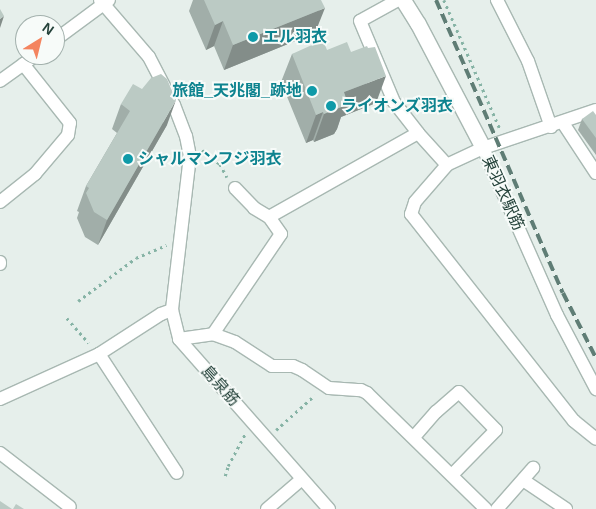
<!DOCTYPE html>
<meta charset="utf-8">
<style>
body{margin:0}
#map{position:relative;width:596px;height:509px;overflow:hidden;background:#e6efeb;font-family:Arial,"Noto Sans JP",sans-serif}
div>[style]{position:absolute}
.path>*{height:2.5px;margin-top:-1.25px;transform-origin:0;background:repeating-linear-gradient(90deg,#86b3a5 0 2.5px,transparent 0 6.5px)}
.roads{filter:drop-shadow(1px 0 #a8b8b2) drop-shadow(-1px 0 #a8b8b2) drop-shadow(0 1px #a8b8b2) drop-shadow(0 -1px #a8b8b2)}
.minor>*{height:12px;margin:-6px;padding:0 6px;transform-origin:6px;border-radius:6px;background:#fff}
.tertiary>*{height:15px;margin:-7.5px;padding:0 7.5px;transform-origin:7.5px;border-radius:7.5px;background:#fff}
.rail>*{height:4px;margin-top:-2px;transform-origin:0;background:repeating-linear-gradient(90deg,#5f7d75 0 10px,transparent 0 15px)}
.wall>*{inset:0;background:#a1aea9}
.shaded-wall>*{inset:0;background:#838d89}
.building>*{inset:0;background:#bbcac4}
.dots>*{width:14px;height:14px;translate:-50% -50%;box-sizing:border-box;border:2px solid #f7fbf9;border-radius:50%}
span{translate:-50% -50%;white-space:nowrap;text-align:center;line-height:1.15;-webkit-text-stroke:4px #f7fbf9;paint-order:stroke}
.culture-label{font-size:16px;color:#0d838f;font-weight:700}
.left{translate:0 -50%;text-align:left}
.right{translate:-100% -50%;text-align:right}
.street-label{font-size:16px;color:#24423a}
.north{position:absolute;left:15px;top:15px;width:50px;height:50px;box-sizing:border-box;background:#f7fbf9;border:1px solid #a3b1ad;border-radius:50%;rotate:36deg;font-size:14px;font-weight:700;line-height:20px;text-align:center;color:#24423a}
.north::after{content:'';display:block;margin:auto;width:18px;height:22px;background:#f4845f;clip-path:polygon(50% 0,100% 100%,50% 72%,0 100%)}
</style>
<div id="map">
<div class="path">
<div style="left:444px;top:0;width:141px;rotate:66.5deg"></div>
<div style="left:202px;top:150px;width:23px;rotate:38deg"></div>
<div style="left:220px;top:164px;width:15px;rotate:62deg"></div>
<div style="left:78px;top:301px;width:72px;rotate:-36.6deg"></div>
<div style="left:136px;top:258px;width:33px;rotate:-23deg"></div>
<div style="left:67px;top:318px;width:33px;rotate:49deg"></div>
<div style="left:276px;top:430px;width:52px;rotate:-41.9deg"></div>
<div style="left:225px;top:476px;width:10px;rotate:-73deg"></div>
<div style="left:228px;top:466px;width:36px;rotate:-62deg"></div>
</div>
<div class="roads">
<div class="minor">
<div style="left:100px;top:0;width:75px;rotate:49.3deg"></div>
<div style="left:149px;top:57px;width:54px;rotate:62.5deg"></div>
<div style="left:174px;top:105px;width:33px;rotate:69deg"></div>
<div style="left:186px;top:136px;width:20px;rotate:79deg"></div>
<div style="left:190px;top:156px;width:155px;rotate:96.7deg"></div>
<div style="left:172px;top:310px;width:30px;rotate:76deg"></div>
<div style="left:179px;top:339px;width:227px;rotate:48.6deg"></div>
<div style="left:398px;top:0;width:43px;rotate:151.1deg"></div>
<div style="left:360px;top:21px;width:88px;rotate:67.2deg"></div>
<div style="left:394px;top:102px;width:39px;rotate:52deg"></div>
<div style="left:497px;top:0;width:68px;rotate:63.1deg"></div>
<div style="left:528px;top:61px;width:70px;rotate:70.8deg"></div>
<div style="left:55px;top:40px;width:67px;rotate:-36.5deg"></div>
<div style="left:0;top:81px;width:44px;rotate:-35.8deg"></div>
<div style="left:596px;top:110px;width:119px;rotate:161.4deg"></div>
<div style="left:483px;top:148px;width:40px;rotate:155deg"></div>
<div style="left:447px;top:165px;width:49px;rotate:130.9deg"></div>
<div style="left:415px;top:202px;width:13px;rotate:108deg"></div>
<div style="left:411px;top:214px;width:263px;rotate:51.8deg"></div>
<div style="left:574px;top:421px;width:28px;rotate:39deg"></div>
<div style="left:563px;top:123px;width:60px;rotate:56.6deg"></div>
<div style="left:483px;top:148px;width:183px;rotate:66.1deg"></div>
<div style="left:557px;top:315px;width:84px;rotate:62.2deg"></div>
<div style="left:235px;top:188px;width:28px;rotate:46deg"></div>
<div style="left:254px;top:208px;width:17px;rotate:31deg"></div>
<div style="left:0;top:202px;width:45px;rotate:-38.7deg"></div>
<div style="left:35px;top:174px;width:51px;rotate:-49.8deg"></div>
<div style="left:68px;top:135px;width:12px;rotate:-81deg"></div>
<div style="left:70px;top:123px;width:75px;rotate:-128.5deg"></div>
<div style="left:0;top:262px;width:2px;rotate:90deg"></div>
<div style="left:213px;top:334px;width:23px;rotate:20deg"></div>
<div style="left:235px;top:342px;width:44px;rotate:33deg"></div>
<div style="left:272px;top:366px;width:21px"></div>
<div style="left:293px;top:366px;width:10px;rotate:24deg"></div>
<div style="left:302px;top:370px;width:32px;rotate:34deg"></div>
<div style="left:329px;top:388px;width:32px;rotate:4deg"></div>
<div style="left:361px;top:390px;width:7px;rotate:27deg"></div>
<div style="left:367px;top:393px;width:166px;rotate:44.3deg"></div>
<div style="left:179px;top:339px;width:34px;rotate:-8deg"></div>
<div style="left:213px;top:334px;width:121px;rotate:-55.8deg"></div>
<div style="left:281px;top:234px;width:21px;rotate:-125deg"></div>
<div style="left:269px;top:217px;width:171px;rotate:-29.4deg"></div>
<div style="left:418px;top:133px;width:43px;rotate:47.8deg"></div>
<div style="left:99px;top:354px;width:142px;rotate:56.8deg"></div>
<div style="left:0;top:399px;width:109px;rotate:-24.4deg"></div>
<div style="left:99px;top:354px;width:74px;rotate:-32.8deg"></div>
<div style="left:161px;top:314px;width:12px;rotate:-20deg"></div>
<div style="left:414px;top:437px;width:33px;rotate:-49deg"></div>
<div style="left:436px;top:412px;width:30px;rotate:-41deg"></div>
<div style="left:459px;top:392px;width:53px;rotate:45.8deg"></div>
<div style="left:496px;top:430px;width:63px;rotate:134.4deg"></div>
<div style="left:0;top:453px;width:88px;rotate:37.6deg"></div>
<div style="left:523px;top:480px;width:52px;rotate:34deg"></div>
<div style="left:267px;top:509px;width:46px;rotate:-40.6deg"></div>
<div style="left:497px;top:509px;width:55px;rotate:-48.7deg"></div>
</div>
<div class="tertiary">
<div style="left:403px;top:0;width:28px;rotate:58deg"></div>
<div style="left:418px;top:24px;width:140px;rotate:62.3deg"></div>
</div>
</div>
<div class="rail">
<div style="left:436px;top:0;width:319px;rotate:66.6deg"></div>
<div style="left:563px;top:293px;width:73px;rotate:63.1deg"></div>
</div>
<div class="wall">
<div style="clip-path:polygon(193px 0,321px 0,315px 33px,224px 70px,214px 46px,206px 50px,189px 11px)"></div>
<div style="clip-path:polygon(327px 50px,351px 52px,376px 103px,341px 117px,337px 129px,334px 134px,314px 142px,313px 140px,306px 143px,281px 82px,292px 54px)"></div>
<div style="clip-path:polygon(121px 104px,167px 125px,98px 245px,85px 237px,77px 218px,79px 212px,77px 211px,86px 186px,117px 133px,112px 129px)"></div>
<div style="clip-path:polygon(596px 115px,596px 155px,578px 130px,582px 119px)"></div>
</div>
<div class="shaded-wall">
<div style="clip-path:polygon(325px 8px,315px 33px,224px 70px,233px 45px)"></div>
<div style="clip-path:polygon(4px 16px,0 28px,0 19px)"></div>
<div style="clip-path:polygon(223px 21px,214px 46px,206px 50px,215px 25px)"></div>
<div style="clip-path:polygon(386px 76px,376px 103px,341px 117px,337px 129px,334px 134px,314px 142px,324px 114px,344px 92px)"></div>
<div style="clip-path:polygon(176px 100px,167px 125px,98px 245px,107px 220px)"></div>
<div style="clip-path:polygon(323px 112px,313px 140px,306px 143px,316px 115px)"></div>
</div>
<div class="building">
<div style="clip-path:polygon(204px 0,321px 0,325px 8px,233px 45px,223px 21px,215px 25px)"></div>
<div style="clip-path:polygon(0 9px,4px 16px,0 19px)"></div>
<div style="clip-path:polygon(323px 40px,327px 50px,347px 42px,351px 52px,367px 46px,368px 48px,375px 47px,386px 76px,344px 92px,347px 101px,344px 106px,324px 114px,323px 112px,316px 115px,292px 54px)"></div>
<div style="clip-path:polygon(161px 74px,167px 79px,176px 100px,107px 220px,94px 212px,86px 193px,89px 188px,86px 186px,130px 111px,121px 104px,133px 84px,142px 89px,151px 78px)"></div>
<div style="clip-path:polygon(593px 111px,596px 115px,596px 138px,582px 119px)"></div>
<div style="clip-path:polygon(0 501px,12px 509px,0 509px)"></div>
<div style="clip-path:polygon(16px 504px,24px 509px,13px 509px)"></div>
</div>
<div class="dots">
<div style="left:253px;top:37px;background:#0f9aa8"></div>
<div style="left:312px;top:91px;background:#0f9aa8"></div>
<div style="left:331px;top:106px;background:#0f9aa8"></div>
<div style="left:128px;top:159px;background:#0f9aa8"></div>
</div>
<div class="culture-label">
<span class="left" style="left:263px;top:37px">エル羽衣</span>
<span class="right" style="left:302px;top:91px">旅館_天兆閣_跡地</span>
<span class="left" style="left:341px;top:106px">ライオンズ羽衣</span>
<span class="left" style="left:138px;top:159px">シャルマンフジ羽衣</span>
</div>
<div class="street-label">
<span style="left:503px;top:193px;rotate:66deg">東羽衣駅筋</span>
<span style="left:220px;top:386px;rotate:48deg">島泉筋</span>
</div>
<div class="north">N</div>
</div>
